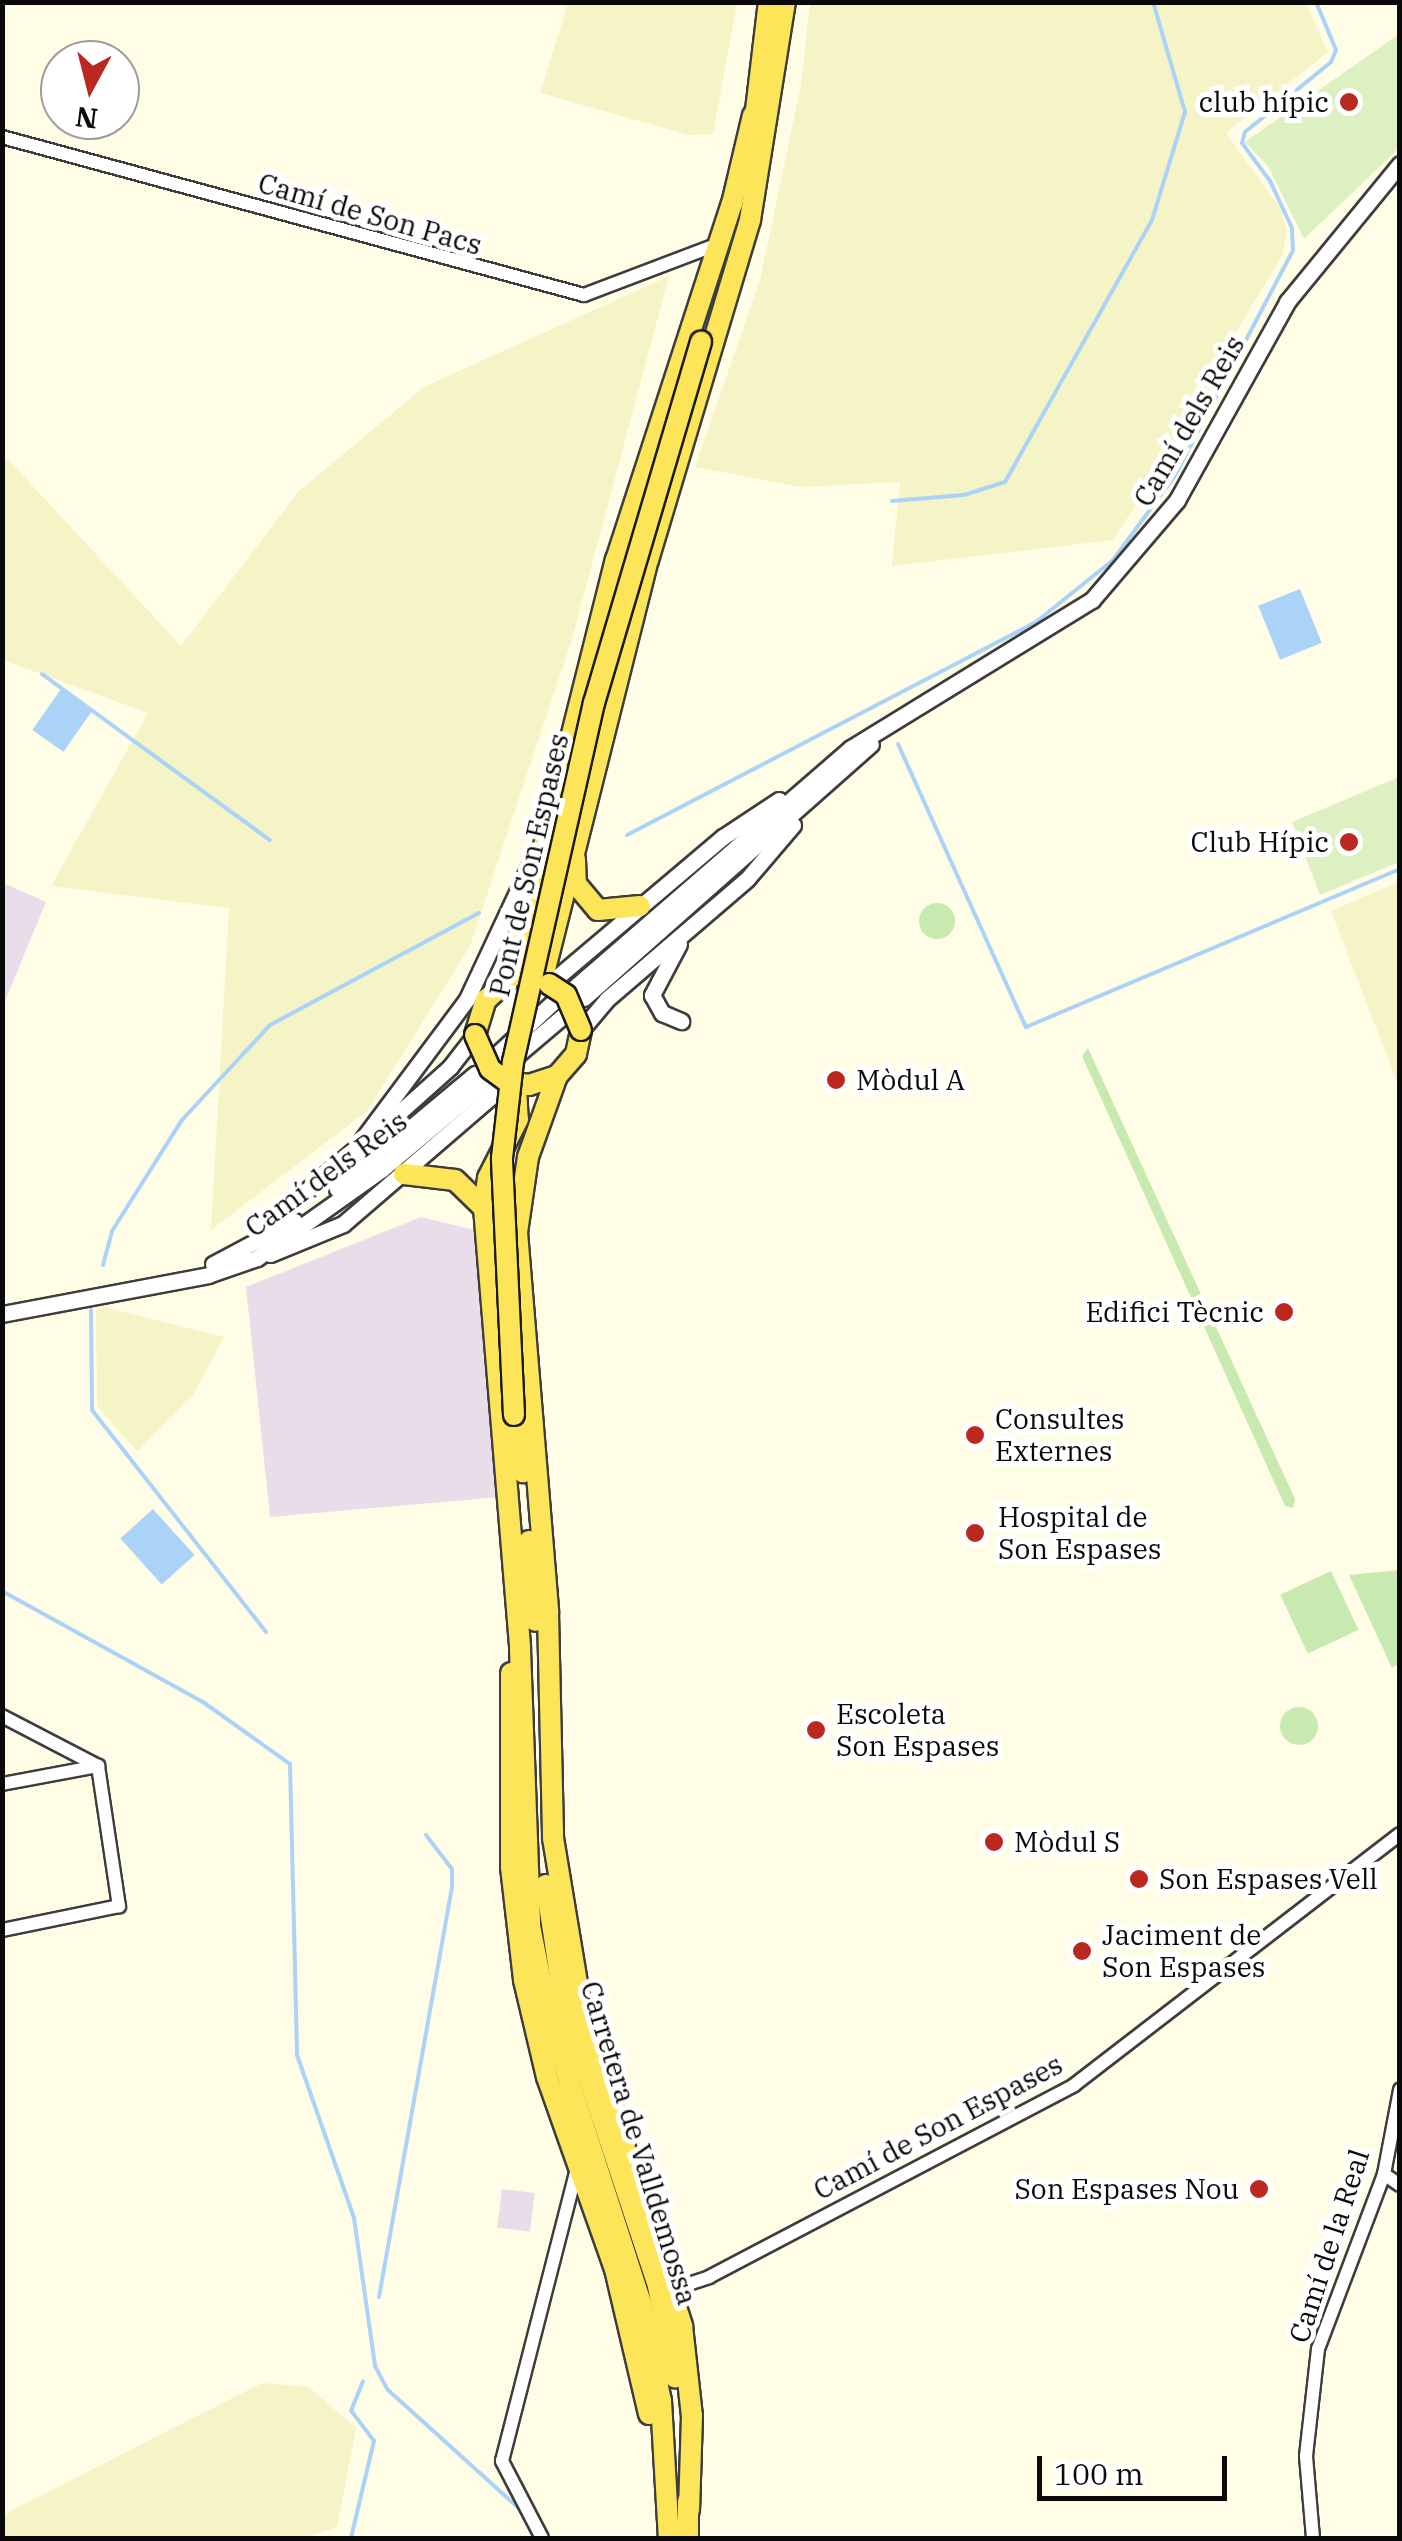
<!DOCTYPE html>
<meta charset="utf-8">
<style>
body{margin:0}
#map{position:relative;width:1402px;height:2541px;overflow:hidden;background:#fffde6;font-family:"IBM Plex Serif",serif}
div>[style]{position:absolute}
.industrial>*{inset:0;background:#e9ddea;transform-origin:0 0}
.farmland>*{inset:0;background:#f4f4c7}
.green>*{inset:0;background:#c8e9b0;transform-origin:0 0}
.round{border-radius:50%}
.pitch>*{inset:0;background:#dcf0c2}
.water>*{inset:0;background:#aad3f7;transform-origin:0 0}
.stream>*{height:4px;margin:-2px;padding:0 2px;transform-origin:2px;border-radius:2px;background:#aad3f7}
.roads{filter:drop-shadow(2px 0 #3d3d3d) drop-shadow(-2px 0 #3d3d3d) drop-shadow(0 2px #3d3d3d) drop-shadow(0 -2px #3d3d3d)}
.minor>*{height:12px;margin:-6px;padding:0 6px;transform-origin:6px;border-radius:6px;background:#fff}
.tertiary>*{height:15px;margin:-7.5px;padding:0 7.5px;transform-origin:7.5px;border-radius:7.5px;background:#fff}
.primary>*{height:20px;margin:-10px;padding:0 10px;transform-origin:10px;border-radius:10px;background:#fce559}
.bridges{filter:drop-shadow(2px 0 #1b1b1b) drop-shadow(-2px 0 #1b1b1b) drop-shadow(0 2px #1b1b1b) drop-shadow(0 -2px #1b1b1b)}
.primary-bridge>*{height:20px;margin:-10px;padding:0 10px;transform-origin:10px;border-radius:10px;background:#fce559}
.dots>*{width:28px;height:28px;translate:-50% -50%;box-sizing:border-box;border:5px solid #fff;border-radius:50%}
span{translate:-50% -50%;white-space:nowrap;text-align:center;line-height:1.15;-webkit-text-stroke:10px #fff;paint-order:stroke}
.poi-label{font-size:28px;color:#0a0a0a}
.right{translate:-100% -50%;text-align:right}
.left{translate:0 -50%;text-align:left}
.street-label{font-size:28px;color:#0a0a0a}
.frame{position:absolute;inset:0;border:5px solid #0a0a0a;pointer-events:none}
.north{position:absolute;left:40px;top:40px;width:100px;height:100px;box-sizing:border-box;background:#fff;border:2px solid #9d9d9d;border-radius:50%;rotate:187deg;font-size:28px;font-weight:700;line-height:40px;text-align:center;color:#0a0a0a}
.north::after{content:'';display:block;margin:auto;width:35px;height:45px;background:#bb2820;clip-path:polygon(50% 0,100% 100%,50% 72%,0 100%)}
.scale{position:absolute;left:1037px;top:2456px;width:190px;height:45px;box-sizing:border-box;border:5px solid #0a0a0a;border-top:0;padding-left:12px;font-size:30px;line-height:35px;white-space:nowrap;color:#0a0a0a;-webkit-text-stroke:8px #fff;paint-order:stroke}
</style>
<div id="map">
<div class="industrial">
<div style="clip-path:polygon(3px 883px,46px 902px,3px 1006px)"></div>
<div style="clip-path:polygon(421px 1217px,479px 1231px,500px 1497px,270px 1517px,246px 1287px)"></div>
<div style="left:502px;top:2189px;width:33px;height:39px;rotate:7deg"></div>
</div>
<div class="farmland">
<div style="clip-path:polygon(568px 3px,737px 3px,713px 134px,689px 135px,540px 93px)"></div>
<div style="clip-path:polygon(810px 3px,1306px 3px,1328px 52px,1226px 133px,1280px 208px,1287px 231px,1282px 256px,1220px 358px,1211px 389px,1113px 540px,892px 566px,900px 482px,801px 487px,695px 467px,760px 280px,801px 85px)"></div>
<div style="clip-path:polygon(669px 276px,572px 639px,470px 946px,367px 1111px,211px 1230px,229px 908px,51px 886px,148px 713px,3px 660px,3px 454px,181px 646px,299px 491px,424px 387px)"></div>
<div style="clip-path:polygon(1399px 882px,1399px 1087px,1331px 911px)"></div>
<div style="clip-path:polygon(104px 1307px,224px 1337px,192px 1397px,137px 1451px,97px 1406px,96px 1309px)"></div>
<div style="clip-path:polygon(262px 2383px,309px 2387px,356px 2428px,337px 2527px,304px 2538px,3px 2538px,3px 2515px)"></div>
</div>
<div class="green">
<div class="round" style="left:919px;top:903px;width:36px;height:36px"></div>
<div style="clip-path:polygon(1088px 1048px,1295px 1499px,1293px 1508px,1285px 1506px,1082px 1056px)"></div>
<div style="clip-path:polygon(1399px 1570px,1399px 1663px,1392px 1668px,1349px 1575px)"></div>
<div style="left:1331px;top:1571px;width:65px;height:56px;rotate:65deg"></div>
<div class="round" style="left:1280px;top:1707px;width:38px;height:38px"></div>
</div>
<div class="pitch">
<div style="clip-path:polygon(1399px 34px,1399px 148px,1304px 239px,1268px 166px,1245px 142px)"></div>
<div style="clip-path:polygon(1399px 777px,1399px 862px,1320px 895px,1292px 822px)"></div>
</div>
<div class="water">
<div style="left:1300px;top:589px;width:58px;height:45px;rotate:68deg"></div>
<div style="left:61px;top:689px;width:38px;height:50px;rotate:35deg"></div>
<div style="left:153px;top:1509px;width:62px;height:44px;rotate:48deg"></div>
</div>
<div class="stream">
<div style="left:892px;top:501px;width:72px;rotate:-4.8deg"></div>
<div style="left:964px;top:495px;width:43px;rotate:-17.6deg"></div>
<div style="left:1005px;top:482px;width:300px;rotate:-60.7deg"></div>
<div style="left:1152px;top:220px;width:113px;rotate:-73deg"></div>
<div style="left:1185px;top:112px;width:115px;rotate:-106.2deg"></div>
<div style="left:42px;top:674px;width:282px;rotate:36.1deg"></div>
<div style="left:898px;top:744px;width:311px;rotate:65.7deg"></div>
<div style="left:1026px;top:1027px;width:406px;rotate:-22.9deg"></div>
<div style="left:627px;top:835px;width:461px;rotate:-27.5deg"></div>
<div style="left:1036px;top:622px;width:99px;rotate:-38.8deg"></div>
<div style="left:1113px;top:560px;width:103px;rotate:-53.7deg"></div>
<div style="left:1174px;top:477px;width:256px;rotate:-62.3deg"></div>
<div style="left:1293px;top:250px;width:22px;rotate:-93deg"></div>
<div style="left:1292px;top:228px;width:52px;rotate:-115.1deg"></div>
<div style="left:1270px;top:181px;width:47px;rotate:-126.4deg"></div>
<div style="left:1242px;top:143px;width:11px;rotate:-75deg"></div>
<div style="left:1245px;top:132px;width:111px;rotate:-39.1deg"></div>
<div style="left:1331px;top:62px;width:13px;rotate:-67deg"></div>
<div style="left:1336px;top:50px;width:52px;rotate:-112.6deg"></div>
<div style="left:103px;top:1265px;width:35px;rotate:-75deg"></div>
<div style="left:112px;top:1231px;width:131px;rotate:-57.8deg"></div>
<div style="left:182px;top:1120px;width:129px;rotate:-47.2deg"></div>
<div style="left:270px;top:1025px;width:237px;rotate:-28.2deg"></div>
<div style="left:91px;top:1310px;width:100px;rotate:89.4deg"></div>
<div style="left:92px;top:1410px;width:282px;rotate:51.9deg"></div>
<div style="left:2px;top:1591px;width:230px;rotate:28.9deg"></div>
<div style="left:203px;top:1702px;width:107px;rotate:35.5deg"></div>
<div style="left:290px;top:1764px;width:291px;rotate:88.6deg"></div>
<div style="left:297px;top:2055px;width:173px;rotate:70.7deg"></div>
<div style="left:354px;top:2218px;width:149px;rotate:81.9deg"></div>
<div style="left:375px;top:2366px;width:27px;rotate:62deg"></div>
<div style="left:388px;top:2390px;width:182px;rotate:42.1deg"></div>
<div style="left:379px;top:2297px;width:417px;rotate:-79.9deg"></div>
<div style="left:452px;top:1886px;width:17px;rotate:-90deg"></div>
<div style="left:452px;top:1869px;width:43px;rotate:-127.4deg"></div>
<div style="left:351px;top:2538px;width:100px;rotate:-76.7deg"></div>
<div style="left:374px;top:2441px;width:38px;rotate:-127deg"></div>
<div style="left:351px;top:2411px;width:32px;rotate:-68deg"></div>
</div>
<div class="roads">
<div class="minor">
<div style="left:2px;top:137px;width:603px;rotate:15.19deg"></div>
<div style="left:584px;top:295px;width:143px;rotate:-20.8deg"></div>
<div style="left:2px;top:1716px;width:108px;rotate:27.5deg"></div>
<div style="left:98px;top:1766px;width:142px;rotate:81.5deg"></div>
<div style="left:119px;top:1906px;width:119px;rotate:168.4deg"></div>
<div style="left:2px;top:1784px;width:98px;rotate:-10.6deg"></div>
<div style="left:1384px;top:2174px;width:19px;rotate:35deg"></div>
<div style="left:673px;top:2289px;width:38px;rotate:-18deg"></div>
<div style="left:709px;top:2277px;width:412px;rotate:-27.7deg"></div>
<div style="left:1074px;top:2085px;width:411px;rotate:-37.6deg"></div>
<div style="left:542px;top:2538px;width:87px;rotate:-117.5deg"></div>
<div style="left:502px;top:2461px;width:306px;rotate:-75.6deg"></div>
<div style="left:1313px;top:2538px;width:82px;rotate:-94.9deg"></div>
<div style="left:1306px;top:2456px;width:108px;rotate:-83.6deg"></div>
<div style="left:1318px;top:2349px;width:187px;rotate:-69.3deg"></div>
<div style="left:1384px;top:2174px;width:86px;rotate:-79.2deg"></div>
</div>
<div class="tertiary">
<div style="left:679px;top:944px;width:58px;rotate:117.9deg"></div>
<div style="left:652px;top:995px;width:21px;rotate:61deg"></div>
<div style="left:662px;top:1013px;width:21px;rotate:23deg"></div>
<div style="left:549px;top:984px;width:228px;rotate:-40.2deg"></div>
<div style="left:723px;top:837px;width:67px;rotate:-33.5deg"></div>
<div style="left:575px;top:987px;width:365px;rotate:-40.9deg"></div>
<div style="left:851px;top:748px;width:283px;rotate:-31.6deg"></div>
<div style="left:1092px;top:600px;width:131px;rotate:-49.6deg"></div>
<div style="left:1177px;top:500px;width:227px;rotate:-60.9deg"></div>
<div style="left:1287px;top:302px;width:178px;rotate:-50.7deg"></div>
<div style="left:584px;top:998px;width:383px;rotate:-41.5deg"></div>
<div style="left:581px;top:1030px;width:40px;rotate:-50deg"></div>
<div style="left:607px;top:999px;width:184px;rotate:-40.6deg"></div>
<div style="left:747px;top:879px;width:71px;rotate:-49.6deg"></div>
<div style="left:495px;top:1056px;width:78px;rotate:-42.9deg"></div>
<div style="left:511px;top:1060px;width:70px;rotate:-40.3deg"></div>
<div style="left:383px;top:1127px;width:90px;rotate:-41.8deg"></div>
<div style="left:450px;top:1067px;width:41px;rotate:-52deg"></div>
<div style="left:356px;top:1148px;width:186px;rotate:-53.3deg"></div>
<div style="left:467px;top:999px;width:162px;rotate:-64.9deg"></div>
<div style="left:337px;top:1189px;width:180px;rotate:-39.8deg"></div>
<div style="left:257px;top:1233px;width:137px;rotate:-40.6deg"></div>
<div style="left:270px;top:1254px;width:79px;rotate:-22.3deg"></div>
<div style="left:343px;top:1224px;width:218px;rotate:-40.7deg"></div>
<div style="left:213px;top:1264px;width:92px;rotate:-28deg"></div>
<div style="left:2px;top:1314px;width:210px;rotate:-10.7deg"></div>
<div style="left:208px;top:1275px;width:52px;rotate:-19.1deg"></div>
<div style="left:257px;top:1258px;width:152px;rotate:-35.4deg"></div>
<div style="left:381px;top:1170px;width:136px;rotate:-39.9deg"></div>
</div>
<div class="primary">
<div style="left:754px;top:127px;width:126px;rotate:-83.2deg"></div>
<div style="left:575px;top:859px;width:25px;rotate:88deg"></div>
<div style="left:576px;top:884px;width:34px;rotate:50deg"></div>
<div style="left:598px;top:910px;width:42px;rotate:-5.4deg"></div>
<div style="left:542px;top:981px;width:434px;rotate:-75.9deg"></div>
<div style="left:648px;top:560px;width:355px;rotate:-73.3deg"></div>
<div style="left:750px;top:220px;width:221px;rotate:-80.9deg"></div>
<div style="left:475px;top:1035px;width:37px;rotate:-73deg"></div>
<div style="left:486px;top:1000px;width:34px;rotate:-43deg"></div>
<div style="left:511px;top:977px;width:430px;rotate:-75.9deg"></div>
<div style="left:616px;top:560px;width:374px;rotate:-72deg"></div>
<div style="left:732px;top:204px;width:91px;rotate:-76.7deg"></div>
<div style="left:557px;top:1076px;width:86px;rotate:109.7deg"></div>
<div style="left:528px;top:1157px;width:76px;rotate:98.3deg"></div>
<div style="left:517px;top:1232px;width:382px;rotate:85.3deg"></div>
<div style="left:548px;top:1613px;width:225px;rotate:88.7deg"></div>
<div style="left:553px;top:1838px;width:178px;rotate:80.6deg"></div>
<div style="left:582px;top:2014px;width:328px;rotate:72.2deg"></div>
<div style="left:682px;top:2326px;width:91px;rotate:83.7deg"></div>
<div style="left:692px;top:2416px;width:94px;rotate:91.8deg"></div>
<div style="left:508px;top:1082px;width:21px;rotate:8deg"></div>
<div style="left:529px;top:1085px;width:29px;rotate:-18deg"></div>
<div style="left:557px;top:1076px;width:29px;rotate:-49deg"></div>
<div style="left:576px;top:1054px;width:25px;rotate:-78deg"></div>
<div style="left:516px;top:1086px;width:33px;rotate:87deg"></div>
<div style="left:518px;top:1119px;width:66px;rotate:117deg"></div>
<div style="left:488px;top:1178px;width:30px;rotate:98deg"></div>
<div style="left:484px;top:1208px;width:442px;rotate:85.3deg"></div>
<div style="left:520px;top:1649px;width:277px;rotate:87.9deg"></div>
<div style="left:530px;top:1926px;width:88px;rotate:78.8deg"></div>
<div style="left:547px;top:2012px;width:306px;rotate:72.1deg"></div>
<div style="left:641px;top:2303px;width:100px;rotate:78.5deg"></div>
<div style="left:661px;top:2401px;width:137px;rotate:86.7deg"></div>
<div style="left:404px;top:1174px;width:51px;rotate:6.7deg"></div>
<div style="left:455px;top:1180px;width:40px;rotate:44deg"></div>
<div style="left:514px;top:1415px;width:58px;rotate:81deg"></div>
<div style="left:529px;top:1541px;width:80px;rotate:85.7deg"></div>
<div style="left:511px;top:1673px;width:194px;rotate:90deg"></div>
<div style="left:511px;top:1867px;width:114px;rotate:83.4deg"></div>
<div style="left:524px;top:1980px;width:100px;rotate:76.7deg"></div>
<div style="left:547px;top:2077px;width:204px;rotate:70.5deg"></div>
<div style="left:615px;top:2269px;width:149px;rotate:76.8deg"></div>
<div style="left:546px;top:1885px;width:119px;rotate:81.3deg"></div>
<div style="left:564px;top:2003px;width:298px;rotate:71.6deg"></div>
<div style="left:658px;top:2286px;width:93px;rotate:79.4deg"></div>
<div style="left:688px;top:2538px;width:37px;rotate:-90deg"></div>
</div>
</div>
<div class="bridges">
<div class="primary-bridge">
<div style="left:549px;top:984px;width:20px;rotate:33deg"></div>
<div style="left:566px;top:995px;width:38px;rotate:67deg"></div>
<div style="left:475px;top:1035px;width:37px;rotate:66deg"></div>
<div style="left:490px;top:1069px;width:22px;rotate:36deg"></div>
<div style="left:514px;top:1415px;width:257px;rotate:-92.7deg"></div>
<div style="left:502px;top:1158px;width:97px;rotate:-83.5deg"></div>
<div style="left:513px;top:1062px;width:368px;rotate:-77.3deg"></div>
<div style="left:594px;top:703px;width:377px;rotate:-73.5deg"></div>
</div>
</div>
<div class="dots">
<div style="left:1349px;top:102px;background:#bb2820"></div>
<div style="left:1349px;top:842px;background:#bb2820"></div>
<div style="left:836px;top:1080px;background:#bb2820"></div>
<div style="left:1284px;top:1312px;background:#bb2820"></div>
<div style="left:975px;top:1435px;background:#bb2820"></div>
<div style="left:975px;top:1533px;background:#bb2820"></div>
<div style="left:816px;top:1730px;background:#bb2820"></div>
<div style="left:994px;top:1842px;background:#bb2820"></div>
<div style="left:1139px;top:1879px;background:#bb2820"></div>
<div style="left:1082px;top:1951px;background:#bb2820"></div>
<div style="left:1259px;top:2189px;background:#bb2820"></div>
</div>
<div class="poi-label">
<span class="right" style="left:1329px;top:102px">club hípic</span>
<span class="right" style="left:1329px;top:842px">Club Hípic</span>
<span class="left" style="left:856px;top:1080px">Mòdul A</span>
<span class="right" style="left:1264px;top:1312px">Edifici Tècnic</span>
<span class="left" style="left:995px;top:1435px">Consultes<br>Externes</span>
<span class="left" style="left:998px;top:1533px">Hospital de<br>Son Espases</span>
<span class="left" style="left:836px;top:1730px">Escoleta<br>Son Espases</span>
<span class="left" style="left:1014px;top:1842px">Mòdul S</span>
<span class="left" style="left:1159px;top:1879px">Son Espases Vell</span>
<span class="left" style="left:1102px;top:1951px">Jaciment de<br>Son Espases</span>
<span class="right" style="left:1239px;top:2189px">Son Espases Nou</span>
</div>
<div class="street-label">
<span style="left:370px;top:214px;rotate:16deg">Camí de Son Pacs</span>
<span style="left:1189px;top:421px;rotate:-60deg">Camí dels Reis</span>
<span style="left:529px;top:865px;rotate:-77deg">Pont de Son Espases</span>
<span style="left:326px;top:1174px;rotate:-36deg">Camí dels Reis</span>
<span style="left:938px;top:2127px;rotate:-28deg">Camí de Son Espases</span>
<span style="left:639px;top:2143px;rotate:73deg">Carretera de Valldemossa</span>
<span style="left:1329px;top:2246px;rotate:-72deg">Camí de la Real</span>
</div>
<div class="frame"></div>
<div class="north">N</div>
<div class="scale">100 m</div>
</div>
